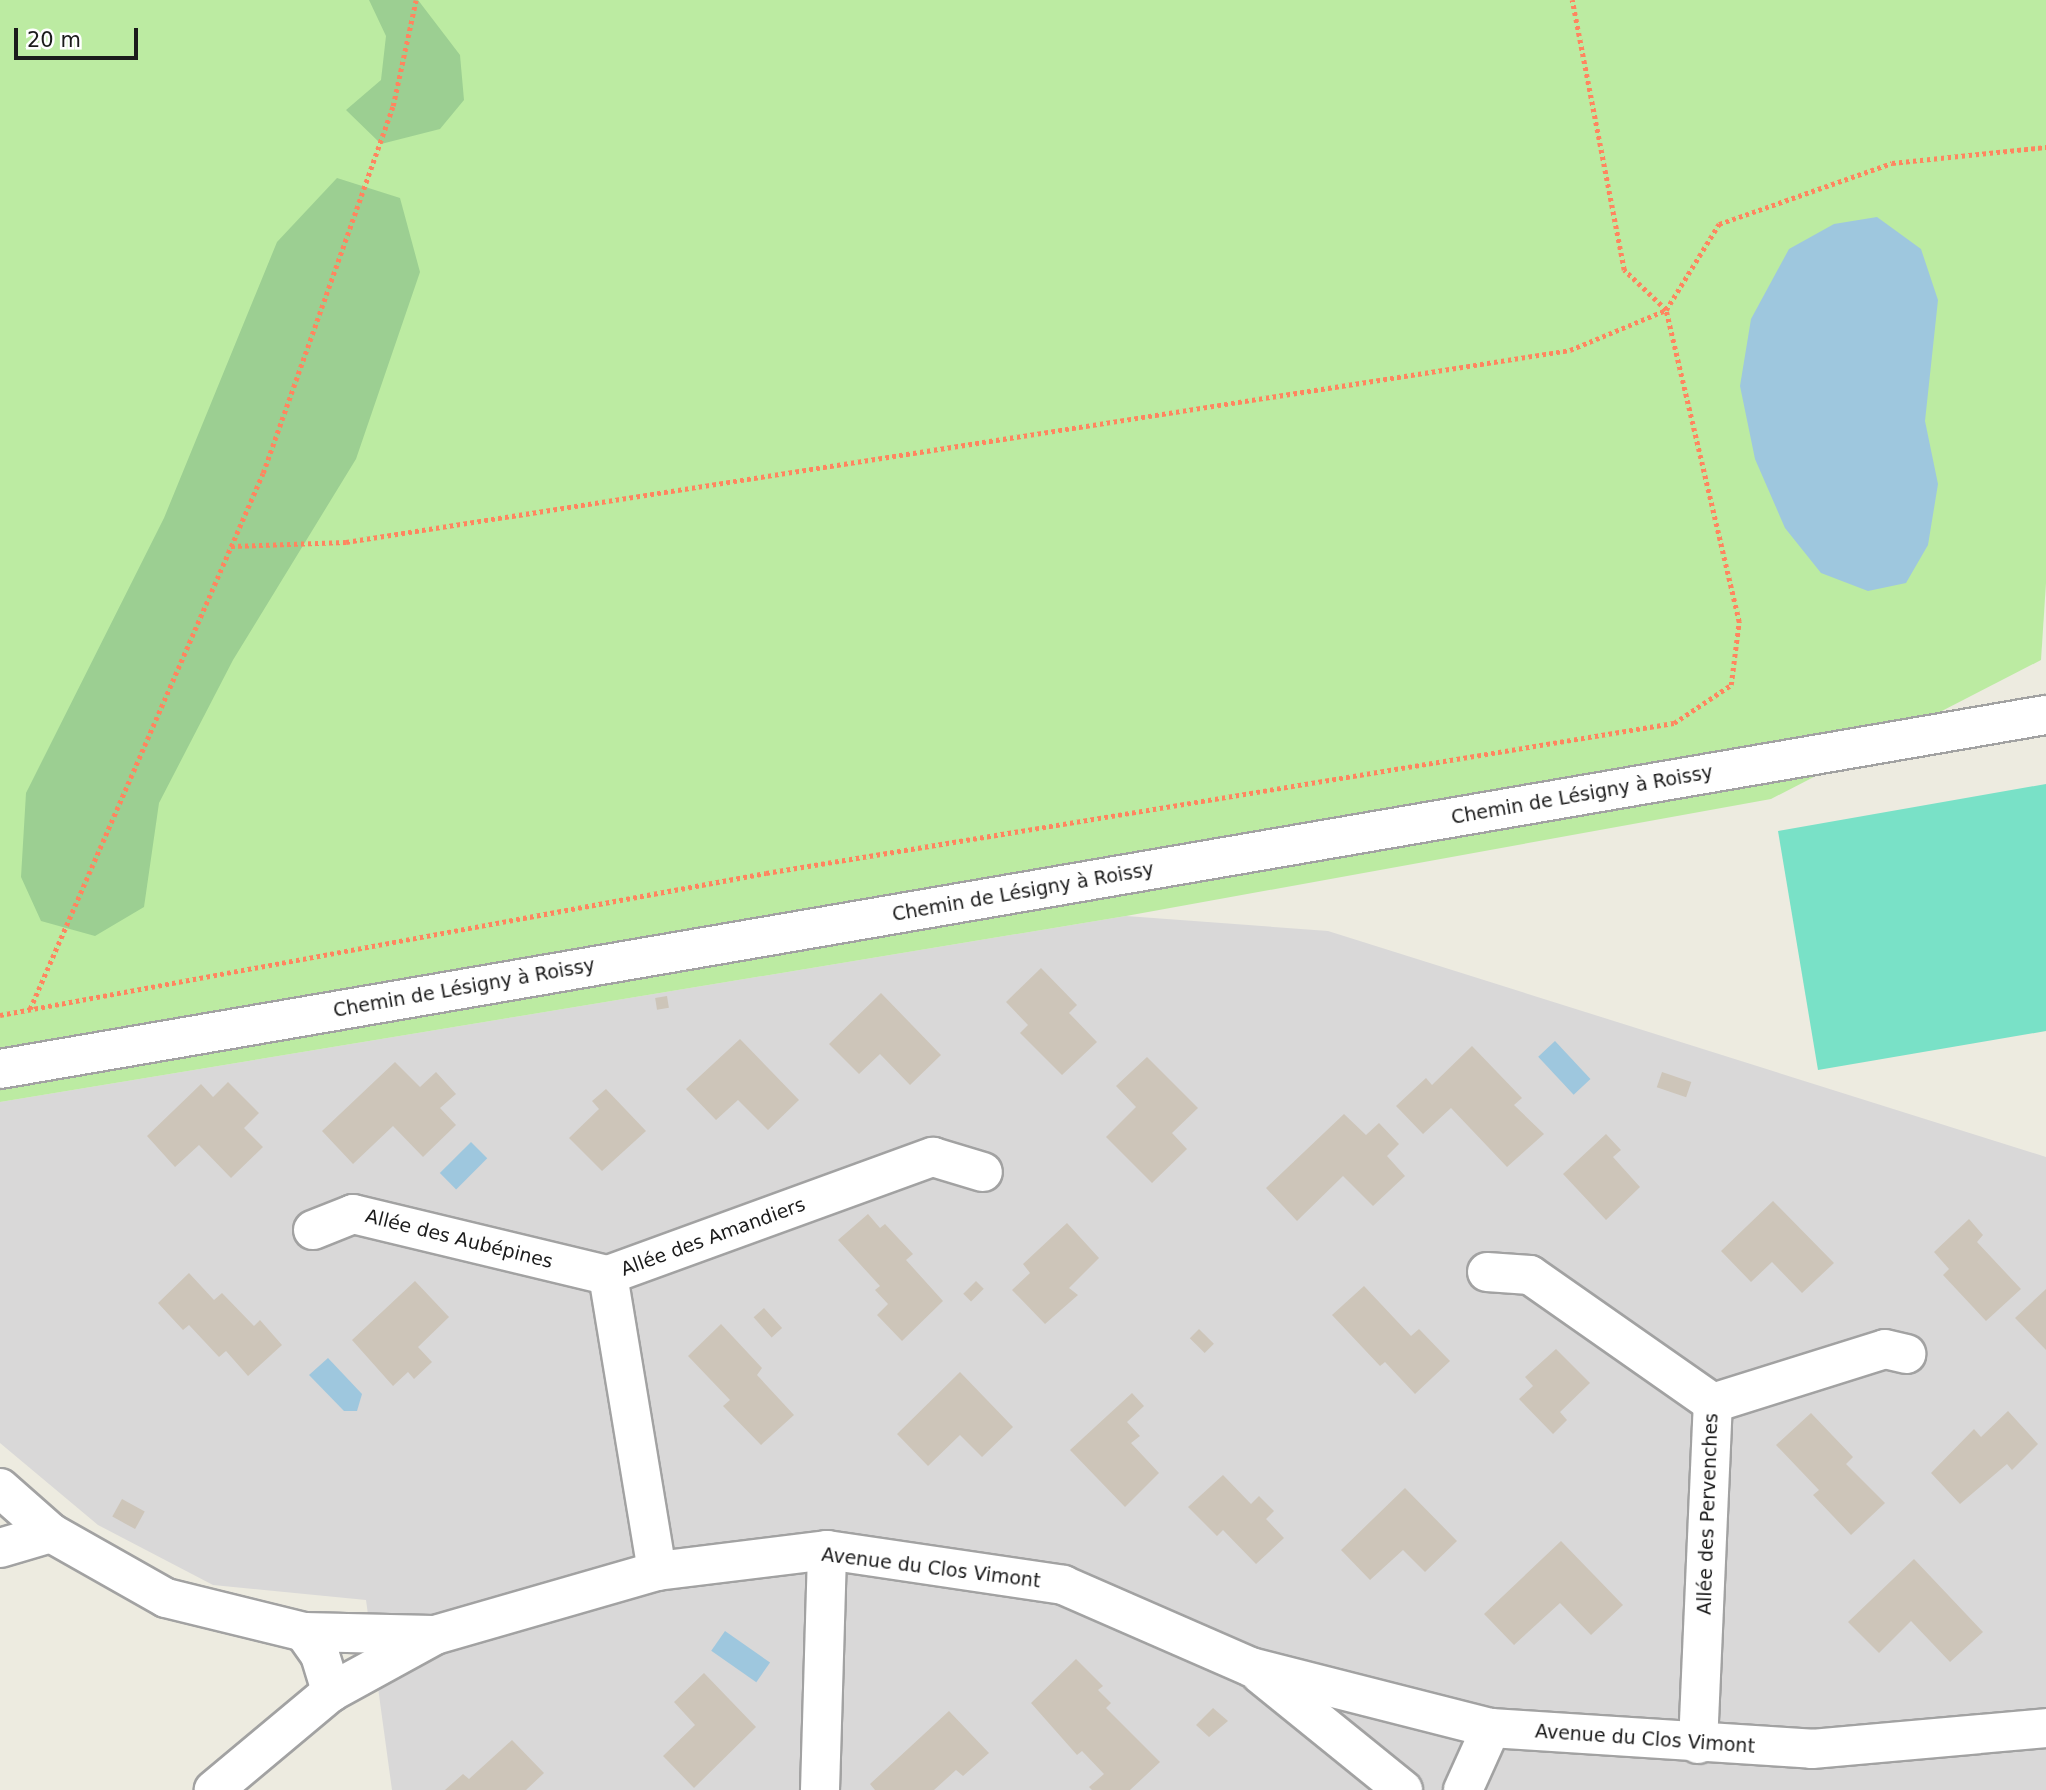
<!DOCTYPE html>
<meta charset="utf-8">
<style>
body{margin:0}
#map{position:relative;width:2046px;height:1790px;overflow:hidden;background:#edebe0;font-family:"DejaVu Sans",sans-serif}
div>[style]{position:absolute}
.residential>*{inset:0;background:#d9d8d8}
.grass>*{inset:0;background:#bceba2}
.forest>*{inset:0;background:#9ccf92}
.pitch>*{inset:0;background:#79e1c7}
.water>*{inset:0;background:#9ec7de;transform-origin:0 0}
.building>*{inset:0;background:#cdc5b9;transform-origin:0 0}
.path>*{height:4.5px;margin-top:-2.25px;transform-origin:0;background:repeating-linear-gradient(90deg,#ff855f 0 3.5px,transparent 0 7px)}
.roads{filter:drop-shadow(2px 0 #a2a2a2) drop-shadow(-2px 0 #a2a2a2) drop-shadow(0 2px #a2a2a2) drop-shadow(0 -2px #a2a2a2)}
.minor>*{height:38px;margin:-19px;padding:0 19px;transform-origin:19px;border-radius:19px;background:#fff}
span{translate:-50% -50%;white-space:nowrap;text-align:center;line-height:1.15;-webkit-text-stroke:6px #fff;paint-order:stroke}
.street-label{font-size:19px;color:#1b1b1b}
.scale{position:absolute;left:14px;top:28px;width:124px;height:32px;box-sizing:border-box;border:4px solid #1b1b1b;border-top:0;padding-left:9px;font-size:21px;line-height:24px;white-space:nowrap;color:#1b1b1b;-webkit-text-stroke:5px #fff;paint-order:stroke}
</style>
<div id="map">
<div class="residential">
<div style="clip-path:polygon(1126px 916px,1328px 931px,2046px 1157px,2046px 1790px,392px 1790px,366px 1600px,213px 1585px,98px 1525px,0 1443px,0 1102px)"></div>
</div>
<div class="grass">
<div style="clip-path:polygon(0 0,2046px 0,2046px 583px,2041px 660px,1771px 799px,1126px 916px,0 1102px)"></div>
</div>
<div class="forest">
<div style="clip-path:polygon(369px 0,418px 0,460px 55px,464px 100px,440px 129px,381px 144px,346px 110px,381px 80px,386px 36px)"></div>
<div style="clip-path:polygon(337px 178px,400px 198px,420px 272px,356px 459px,233px 660px,159px 803px,144px 907px,95px 936px,41px 921px,21px 877px,26px 793px,164px 518px,277px 242px)"></div>
</div>
<div class="pitch">
<div style="clip-path:polygon(2046px 784px,2046px 1031px,1818px 1070px,1778px 831px)"></div>
</div>
<div class="water">
<div style="clip-path:polygon(1877px 217px,1921px 249px,1938px 300px,1925px 421px,1938px 484px,1928px 545px,1906px 583px,1868px 591px,1821px 573px,1785px 528px,1755px 459px,1740px 386px,1751px 319px,1789px 249px,1834px 224px)"></div>
<div style="left:1555px;top:1041px;width:52px;height:23px;rotate:47deg"></div>
<div style="left:471px;top:1142px;width:23px;height:44px;rotate:45deg"></div>
<div style="clip-path:polygon(328px 1358px,362px 1394px,357px 1411px,344px 1411px,309px 1375px)"></div>
<div style="left:725px;top:1631px;width:55px;height:24px;rotate:35deg"></div>
</div>
<div class="building">
<div style="clip-path:polygon(1041px 968px,1077px 1005px,1069px 1013px,1097px 1042px,1062px 1075px,1020px 1033px,1028px 1025px,1006px 1002px)"></div>
<div style="clip-path:polygon(881px 993px,941px 1055px,910px 1085px,880px 1054px,859px 1074px,829px 1044px)"></div>
<div style="left:667px;top:996px;width:12px;height:12px;rotate:81deg"></div>
<div style="clip-path:polygon(740px 1039px,799px 1100px,768px 1130px,738px 1100px,716px 1120px,686px 1089px)"></div>
<div style="clip-path:polygon(1472px 1046px,1522px 1098px,1514px 1105px,1544px 1134px,1507px 1167px,1451px 1108px,1423px 1134px,1396px 1106px,1426px 1078px,1432px 1085px)"></div>
<div style="clip-path:polygon(1147px 1057px,1198px 1108px,1172px 1133px,1187px 1149px,1152px 1183px,1106px 1137px,1136px 1107px,1116px 1086px)"></div>
<div style="clip-path:polygon(395px 1062px,420px 1087px,436px 1072px,456px 1094px,440px 1108px,456px 1125px,423px 1157px,393px 1126px,353px 1164px,322px 1131px)"></div>
<div style="left:1662px;top:1072px;width:31px;height:16px;rotate:19deg"></div>
<div style="clip-path:polygon(228px 1082px,259px 1113px,244px 1128px,263px 1147px,231px 1178px,199px 1145px,175px 1167px,147px 1136px,201px 1084px,213px 1097px)"></div>
<div style="clip-path:polygon(606px 1089px,646px 1131px,602px 1171px,569px 1138px,599px 1109px,592px 1101px)"></div>
<div style="clip-path:polygon(1344px 1114px,1366px 1135px,1379px 1123px,1399px 1144px,1387px 1156px,1405px 1176px,1373px 1206px,1343px 1176px,1297px 1221px,1266px 1188px)"></div>
<div style="clip-path:polygon(1606px 1134px,1621px 1150px,1613px 1157px,1640px 1187px,1606px 1220px,1563px 1174px)"></div>
<div style="clip-path:polygon(1773px 1201px,1834px 1263px,1802px 1293px,1772px 1262px,1751px 1282px,1721px 1251px)"></div>
<div style="clip-path:polygon(868px 1214px,880px 1228px,885px 1224px,913px 1254px,906px 1260px,943px 1301px,902px 1341px,877px 1315px,888px 1304px,875px 1290px,880px 1286px,838px 1240px)"></div>
<div style="clip-path:polygon(1969px 1219px,1983px 1235px,1977px 1242px,2021px 1289px,1986px 1321px,1943px 1275px,1949px 1269px,1934px 1252px)"></div>
<div style="clip-path:polygon(1067px 1223px,1099px 1258px,1069px 1288px,1078px 1295px,1045px 1324px,1012px 1290px,1030px 1273px,1023px 1264px)"></div>
<div style="clip-path:polygon(189px 1273px,214px 1300px,222px 1293px,254px 1326px,260px 1320px,282px 1345px,248px 1376px,226px 1351px,219px 1357px,189px 1325px,183px 1330px,158px 1303px)"></div>
<div style="clip-path:polygon(415px 1281px,449px 1317px,418px 1347px,432px 1362px,414px 1379px,408px 1372px,393px 1386px,352px 1340px)"></div>
<div style="left:976px;top:1281px;width:11px;height:18px;rotate:45deg"></div>
<div style="clip-path:polygon(1364px 1286px,1411px 1336px,1419px 1329px,1450px 1361px,1415px 1394px,1385px 1362px,1380px 1366px,1332px 1315px)"></div>
<div style="clip-path:polygon(2046px 1289px,2046px 1350px,2015px 1318px)"></div>
<div style="left:764px;top:1308px;width:27px;height:14px;rotate:48deg"></div>
<div style="clip-path:polygon(721px 1324px,762px 1368px,757px 1375px,794px 1415px,761px 1445px,723px 1406px,730px 1400px,688px 1356px)"></div>
<div style="left:1199px;top:1329px;width:21px;height:13px;rotate:45deg"></div>
<div style="clip-path:polygon(1556px 1349px,1590px 1383px,1560px 1412px,1567px 1420px,1553px 1434px,1519px 1399px,1533px 1386px,1525px 1377px)"></div>
<div style="clip-path:polygon(960px 1372px,1013px 1427px,982px 1457px,960px 1435px,928px 1466px,897px 1434px)"></div>
<div style="clip-path:polygon(1132px 1393px,1144px 1406px,1127px 1422px,1140px 1436px,1131px 1443px,1159px 1473px,1125px 1507px,1070px 1450px)"></div>
<div style="clip-path:polygon(2008px 1411px,2038px 1444px,2012px 1470px,2007px 1464px,1960px 1504px,1931px 1473px,1974px 1429px,1981px 1437px)"></div>
<div style="clip-path:polygon(1811px 1413px,1853px 1457px,1846px 1464px,1885px 1503px,1851px 1535px,1813px 1495px,1819px 1490px,1776px 1445px)"></div>
<div style="clip-path:polygon(1223px 1475px,1251px 1504px,1259px 1496px,1274px 1511px,1266px 1519px,1284px 1538px,1256px 1564px,1223px 1530px,1217px 1536px,1188px 1507px)"></div>
<div style="clip-path:polygon(1405px 1488px,1457px 1541px,1425px 1572px,1403px 1550px,1370px 1580px,1341px 1550px)"></div>
<div style="left:122px;top:1499px;width:26px;height:20px;rotate:29deg"></div>
<div style="clip-path:polygon(1561px 1541px,1623px 1605px,1591px 1635px,1560px 1603px,1514px 1645px,1484px 1614px)"></div>
<div style="clip-path:polygon(1914px 1559px,1983px 1632px,1950px 1662px,1911px 1621px,1879px 1653px,1848px 1622px)"></div>
<div style="clip-path:polygon(1076px 1659px,1103px 1686px,1098px 1690px,1111px 1703px,1106px 1708px,1160px 1762px,1130px 1790px,1092px 1790px,1089px 1787px,1104px 1774px,1082px 1751px,1077px 1755px,1031px 1703px)"></div>
<div style="clip-path:polygon(704px 1673px,756px 1727px,694px 1788px,663px 1756px,695px 1725px,674px 1702px)"></div>
<div style="clip-path:polygon(1213px 1708px,1228px 1721px,1209px 1737px,1196px 1725px)"></div>
<div style="clip-path:polygon(949px 1711px,989px 1753px,963px 1776px,956px 1770px,934px 1790px,875px 1790px,870px 1784px)"></div>
<div style="clip-path:polygon(512px 1740px,544px 1773px,526px 1790px,445px 1790px,463px 1774px,469px 1779px)"></div>
</div>
<div class="path">
<div style="left:231px;top:546px;width:115px;rotate:-2deg"></div>
<div style="left:346px;top:542px;width:1239px;rotate:-8.91deg"></div>
<div style="left:1570px;top:350px;width:104px;rotate:-22.6deg"></div>
<div style="left:1666px;top:310px;width:58px;rotate:-136.4deg"></div>
<div style="left:1624px;top:270px;width:275px;rotate:-100.9deg"></div>
<div style="left:30px;top:1009px;width:584px;rotate:-66.51deg"></div>
<div style="left:263px;top:473px;width:389px;rotate:-70.5deg"></div>
<div style="left:393px;top:106px;width:108px;rotate:-77.8deg"></div>
<div style="left:0;top:1015px;width:779px;rotate:-10.5deg"></div>
<div style="left:766px;top:873px;width:920px;rotate:-9.38deg"></div>
<div style="left:1674px;top:723px;width:69px;rotate:-33.7deg"></div>
<div style="left:1731px;top:685px;width:64px;rotate:-82.8deg"></div>
<div style="left:1739px;top:622px;width:320px;rotate:-103.2deg"></div>
<div style="left:1666px;top:310px;width:101px;rotate:-58.4deg"></div>
<div style="left:1719px;top:224px;width:183px;rotate:-19.4deg"></div>
<div style="left:1892px;top:163px;width:155px;rotate:-5.9deg"></div>
</div>
<div class="roads">
<div class="minor">
<div style="left:0;top:1069px;width:2076px;rotate:-9.82deg"></div>
<div style="left:313px;top:1230px;width:43px;rotate:-21.8deg"></div>
<div style="left:353px;top:1214px;width:262px;rotate:13.5deg"></div>
<div style="left:1487px;top:1272px;width:43px;rotate:4deg"></div>
<div style="left:1530px;top:1275px;width:223px;rotate:35deg"></div>
<div style="left:0;top:1488px;width:68px;rotate:41.4deg"></div>
<div style="left:0;top:1548px;width:53px;rotate:-16.4deg"></div>
<div style="left:51px;top:1533px;width:132px;rotate:29.5deg"></div>
<div style="left:166px;top:1598px;width:142px;rotate:13.8deg"></div>
<div style="left:304px;top:1632px;width:28px;rotate:55deg"></div>
<div style="left:320px;top:1655px;width:39px;rotate:73deg"></div>
<div style="left:331px;top:1692px;width:153px;rotate:140.1deg"></div>
<div style="left:657px;top:1571px;width:300px;rotate:-99.4deg"></div>
<div style="left:608px;top:1275px;width:346px;rotate:-20deg"></div>
<div style="left:933px;top:1157px;width:52px;rotate:16.7deg"></div>
<div style="left:304px;top:1632px;width:129px;rotate:1.3deg"></div>
<div style="left:1260px;top:1674px;width:184px;rotate:39deg"></div>
<div style="left:331px;top:1692px;width:119px;rotate:-28.7deg"></div>
<div style="left:435px;top:1635px;width:231px;rotate:-16.1deg"></div>
<div style="left:657px;top:1571px;width:171px;rotate:-7deg"></div>
<div style="left:827px;top:1550px;width:239px;rotate:8.4deg"></div>
<div style="left:1063px;top:1585px;width:205px;rotate:23.6deg"></div>
<div style="left:1251px;top:1667px;width:248px;rotate:14.3deg"></div>
<div style="left:1491px;top:1728px;width:322px;rotate:3.7deg"></div>
<div style="left:1812px;top:1749px;width:235px;rotate:-5.1deg"></div>
<div style="left:1698px;top:1744px;width:341px;rotate:-87.5deg"></div>
<div style="left:1713px;top:1403px;width:180px;rotate:-17.4deg"></div>
<div style="left:1885px;top:1349px;width:22px;rotate:13deg"></div>
<div style="left:820px;top:1790px;width:240px;rotate:-88.3deg"></div>
<div style="left:1463px;top:1790px;width:68px;rotate:-65.7deg"></div>
</div>
</div>
<div class="street-label">
<span style="left:1582px;top:795px;rotate:-10deg">Chemin de Lésigny à Roissy</span>
<span style="left:1023px;top:892px;rotate:-10deg">Chemin de Lésigny à Roissy</span>
<span style="left:464px;top:988px;rotate:-10deg">Chemin de Lésigny à Roissy</span>
<span style="left:713px;top:1237px;rotate:-20deg">Allée des Amandiers</span>
<span style="left:459px;top:1239px;rotate:14deg">Allée des Aubépines</span>
<span style="left:1708px;top:1514px;rotate:-88deg">Allée des Pervenches</span>
<span style="left:931px;top:1568px;rotate:7deg">Avenue du Clos Vimont</span>
<span style="left:1645px;top:1739px;rotate:4deg">Avenue du Clos Vimont</span>
</div>
<div class="scale">20 m</div>
</div>
